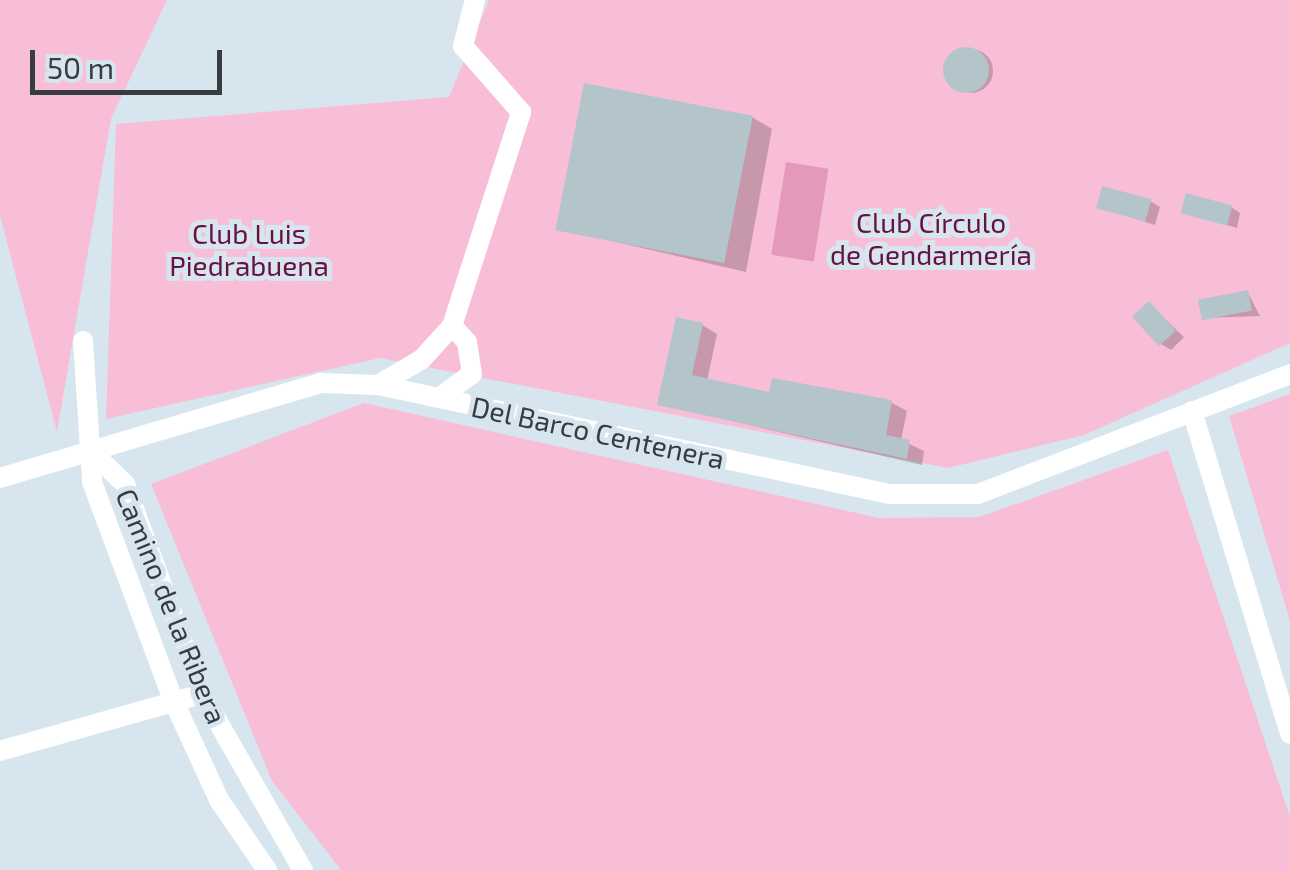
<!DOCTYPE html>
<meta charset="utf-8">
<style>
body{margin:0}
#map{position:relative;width:1290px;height:870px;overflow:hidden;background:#d7e6ee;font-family:"Exo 2",sans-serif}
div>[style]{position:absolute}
.green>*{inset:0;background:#f9bed7}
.water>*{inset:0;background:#e499bb;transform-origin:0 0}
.shadow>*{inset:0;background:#0003}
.round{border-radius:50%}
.building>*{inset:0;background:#b4c4cb;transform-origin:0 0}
.street>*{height:20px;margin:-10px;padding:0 10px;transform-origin:10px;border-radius:10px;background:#fff}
span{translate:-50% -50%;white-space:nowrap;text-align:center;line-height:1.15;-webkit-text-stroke:10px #d7e6ee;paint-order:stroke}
.park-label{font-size:28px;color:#671042}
.street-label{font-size:28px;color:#363c3f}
.scale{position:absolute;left:30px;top:50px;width:192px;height:45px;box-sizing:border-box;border:5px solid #363c3f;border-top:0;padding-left:12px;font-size:30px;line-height:35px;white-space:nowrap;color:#363c3f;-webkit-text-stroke:8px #d7e6ee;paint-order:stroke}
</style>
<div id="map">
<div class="green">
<div style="clip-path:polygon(0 0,167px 0,111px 119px,57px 432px,0 216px)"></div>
<div style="clip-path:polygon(489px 0,1290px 0,1290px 343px,1084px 435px,948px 468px,380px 358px,106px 419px,116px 124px,449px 97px)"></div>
<div style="clip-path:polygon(1290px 394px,1290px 621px,1229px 416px)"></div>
<div style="clip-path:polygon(364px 403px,879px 518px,979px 517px,1168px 450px,1290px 817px,1290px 870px,341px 870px,272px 781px,151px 484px)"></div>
</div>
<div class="water">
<div style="left:786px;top:162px;width:43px;height:94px;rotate:9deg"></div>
</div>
<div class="shadow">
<div class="round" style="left:949px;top:49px;width:44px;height:44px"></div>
<div style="clip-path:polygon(752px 117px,772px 129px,746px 272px,560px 229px)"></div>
<div style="clip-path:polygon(1150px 201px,1160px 207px,1155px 225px,1099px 207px)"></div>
<div style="clip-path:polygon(1231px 207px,1240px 213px,1237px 228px,1184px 212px)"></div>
<div style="clip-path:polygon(1248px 293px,1260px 316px,1204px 318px)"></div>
<div style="clip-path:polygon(1149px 304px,1184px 337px,1171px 350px,1161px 344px)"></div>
<div style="clip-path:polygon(702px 325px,717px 334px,707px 381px,771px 395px,774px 381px,892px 403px,907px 411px,901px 440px,924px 451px,922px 465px,659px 404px)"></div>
</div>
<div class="building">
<div class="round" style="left:943px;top:47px;width:46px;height:46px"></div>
<div style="left:584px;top:83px;width:172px;height:150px;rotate:11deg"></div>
<div style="left:1102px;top:186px;width:51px;height:23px;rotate:15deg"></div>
<div style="left:1186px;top:193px;width:48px;height:21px;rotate:15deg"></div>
<div style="left:1248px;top:290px;width:21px;height:51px;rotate:79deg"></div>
<div style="left:1149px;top:301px;width:40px;height:23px;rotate:48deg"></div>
<div style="clip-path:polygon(676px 317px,703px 323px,692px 375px,769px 392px,772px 378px,892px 400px,886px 435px,910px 440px,907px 459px,657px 405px)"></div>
</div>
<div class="street">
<div style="left:83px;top:341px;width:141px;rotate:86.3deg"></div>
<div style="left:92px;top:482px;width:235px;rotate:69.6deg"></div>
<div style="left:174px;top:702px;width:108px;rotate:65.3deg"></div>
<div style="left:219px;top:800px;width:85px;rotate:55.6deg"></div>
<div style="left:378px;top:385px;width:51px;rotate:-30.6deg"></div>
<div style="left:422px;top:359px;width:45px;rotate:-47.7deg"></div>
<div style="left:452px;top:326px;width:225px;rotate:-72.1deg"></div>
<div style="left:521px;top:112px;width:88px;rotate:-131.3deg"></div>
<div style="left:463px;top:46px;width:48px;rotate:-75.4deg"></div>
<div style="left:440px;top:397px;width:39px;rotate:-36deg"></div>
<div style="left:472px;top:374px;width:32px;rotate:-99deg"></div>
<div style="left:467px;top:342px;width:22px;rotate:-133deg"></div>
<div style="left:1192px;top:411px;width:337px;rotate:73.1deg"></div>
<div style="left:93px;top:453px;width:45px;rotate:44.1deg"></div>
<div style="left:125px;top:484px;width:224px;rotate:69.9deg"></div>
<div style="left:202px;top:694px;width:203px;rotate:60.2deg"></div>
<div style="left:0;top:478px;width:335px;rotate:-16.5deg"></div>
<div style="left:321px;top:383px;width:57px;rotate:2deg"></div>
<div style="left:378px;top:385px;width:523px;rotate:12.02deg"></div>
<div style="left:890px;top:494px;width:88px"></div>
<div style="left:978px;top:494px;width:334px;rotate:-21deg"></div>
<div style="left:0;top:751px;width:210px;rotate:-15.8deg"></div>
</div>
<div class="park-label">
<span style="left:931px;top:238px">Club Círculo<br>de Gendarmería</span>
<span style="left:249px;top:249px">Club Luis<br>Piedrabuena</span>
</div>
<div class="street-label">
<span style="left:598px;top:432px;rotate:12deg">Del Barco Centenera</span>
<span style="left:172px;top:606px;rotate:68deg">Camino de la Ribera</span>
</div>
<div class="scale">50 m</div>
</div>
